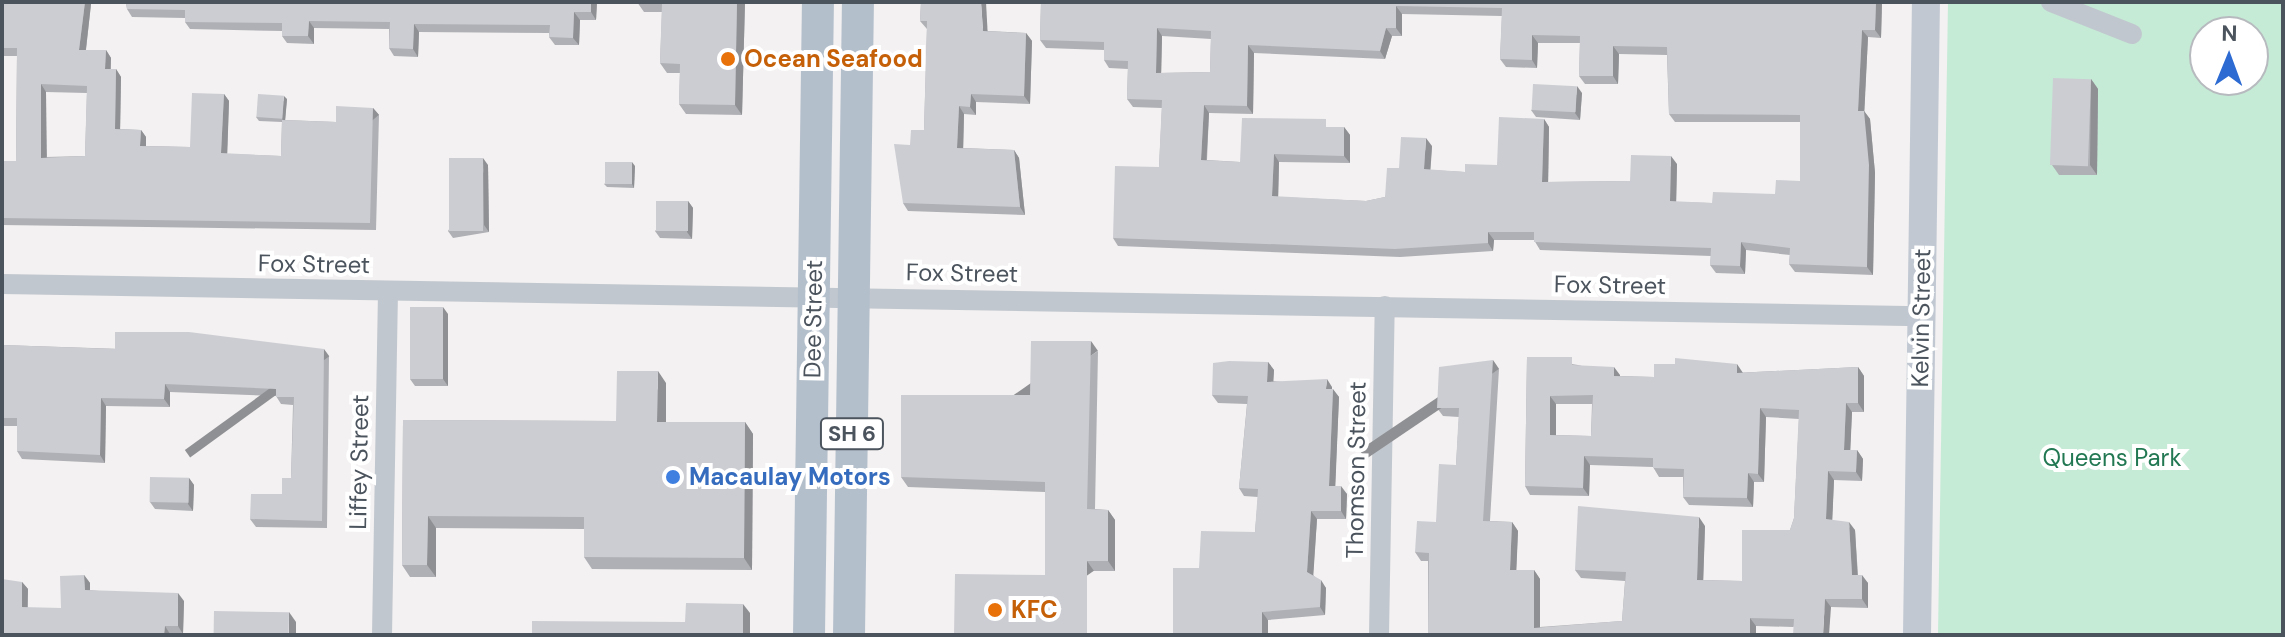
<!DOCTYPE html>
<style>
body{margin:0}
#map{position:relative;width:2285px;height:637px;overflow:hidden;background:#f3f1f1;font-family:"DM Sans",sans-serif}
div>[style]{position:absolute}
.green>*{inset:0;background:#c5ebd6}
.minor>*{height:20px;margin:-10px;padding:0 10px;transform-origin:10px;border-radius:10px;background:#c1c7ce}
.secondary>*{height:28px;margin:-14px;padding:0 14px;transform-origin:14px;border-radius:14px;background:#c1c8d2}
.primary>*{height:32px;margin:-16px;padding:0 16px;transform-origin:16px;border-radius:16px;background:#b4bfcc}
.wall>*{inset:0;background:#afb0b5}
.shaded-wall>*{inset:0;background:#8f9094;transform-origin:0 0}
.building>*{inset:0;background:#cccdd3;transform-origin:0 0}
.dots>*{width:22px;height:22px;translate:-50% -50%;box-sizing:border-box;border:4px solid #fff;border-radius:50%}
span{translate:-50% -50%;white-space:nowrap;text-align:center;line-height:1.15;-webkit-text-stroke:8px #fff;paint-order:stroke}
.shield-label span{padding:2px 6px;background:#fff;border:2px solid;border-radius:6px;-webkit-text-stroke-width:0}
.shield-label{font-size:22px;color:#4b535d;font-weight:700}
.food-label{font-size:24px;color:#c56008;font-weight:700}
.left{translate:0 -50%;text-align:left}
.street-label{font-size:24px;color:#4b535d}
.park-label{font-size:24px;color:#227852}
.shop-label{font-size:24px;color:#366cbe;font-weight:700}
.frame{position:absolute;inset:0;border:4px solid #4b535d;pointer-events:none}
.north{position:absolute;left:2189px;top:16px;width:80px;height:80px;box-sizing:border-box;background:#fff;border:2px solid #b7babe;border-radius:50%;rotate:1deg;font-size:22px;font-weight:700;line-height:32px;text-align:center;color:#4b535d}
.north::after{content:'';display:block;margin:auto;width:28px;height:36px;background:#2d6bd2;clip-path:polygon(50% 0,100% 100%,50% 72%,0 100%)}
</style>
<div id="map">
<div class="green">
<div style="clip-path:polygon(evenodd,1948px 2px,2283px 2px,2283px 635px,1938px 635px,1948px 2px,2205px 32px,2253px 32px,2253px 80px,2205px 80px,2205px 32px)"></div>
</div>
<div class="minor">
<div style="left:2051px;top:2px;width:87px;rotate:21.6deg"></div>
<div style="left:2px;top:284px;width:1919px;rotate:0.96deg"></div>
<div style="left:382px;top:635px;width:344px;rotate:-89deg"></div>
<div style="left:1379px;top:635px;width:329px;rotate:-89deg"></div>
</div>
<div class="secondary">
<div style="left:1917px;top:635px;width:633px;rotate:-89.19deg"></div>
</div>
<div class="primary">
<div style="left:809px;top:635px;width:633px;rotate:-89.19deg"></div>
<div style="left:849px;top:635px;width:633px;rotate:-89.19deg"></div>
</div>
<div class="wall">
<div style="clip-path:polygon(evenodd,2px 2px,597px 2px,596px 20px,580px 20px,579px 45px,555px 45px,549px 37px,549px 33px,419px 32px,418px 57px,394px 56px,389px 48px,389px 29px,314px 28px,314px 44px,287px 43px,282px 36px,282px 31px,190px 29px,185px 22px,185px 18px,132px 17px,127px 9px,126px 3px,91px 4px,86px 50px,106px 50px,111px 58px,111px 69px,116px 69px,121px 77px,120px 129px,141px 130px,146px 137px,146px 146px,190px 147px,224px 94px,229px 101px,227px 154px,281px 156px,282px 122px,259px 121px,256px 117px,287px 99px,285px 120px,336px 122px,373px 108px,379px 115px,376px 230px,2px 225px,2px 161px,16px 161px,17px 56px,2px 56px,2px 2px,46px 92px,87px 93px,85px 156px,46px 157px,46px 92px)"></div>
<div style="clip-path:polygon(637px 2px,745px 2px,742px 115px,686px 114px,679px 104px,680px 73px,667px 73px,660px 63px,662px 12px,644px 12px)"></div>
<div style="clip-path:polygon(921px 2px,988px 31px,1026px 33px,1032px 41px,1030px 104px,976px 102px,976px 115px,964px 114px,963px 148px,1014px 150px,1019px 158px,1025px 215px,908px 211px,903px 203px,910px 145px,924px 130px,927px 29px,920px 21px)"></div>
<div style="clip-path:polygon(evenodd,1041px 2px,1882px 2px,1881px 38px,1868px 37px,1864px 111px,1870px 119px,1875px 173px,1873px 275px,1795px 272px,1789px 264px,1790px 255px,1746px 250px,1745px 274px,1716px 273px,1710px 265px,1711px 256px,1540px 250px,1534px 240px,1494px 240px,1493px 251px,1400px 257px,1118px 246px,1113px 238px,1159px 167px,1162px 108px,1133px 107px,1127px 99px,1128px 69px,1109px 68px,1104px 60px,1104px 50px,1046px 48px,1040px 40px,1041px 2px,1402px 14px,1502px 16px,1500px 59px,1506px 67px,1537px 68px,1538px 43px,1580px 43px,1579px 76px,1585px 84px,1618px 84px,1619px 54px,1667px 55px,1669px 114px,1675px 122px,1800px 122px,1800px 181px,1775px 194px,1712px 203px,1676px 202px,1677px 164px,1630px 181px,1548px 182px,1549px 127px,1544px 119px,1497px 165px,1465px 172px,1430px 170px,1432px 146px,1399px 168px,1385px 197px,1366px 201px,1278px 197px,1279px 162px,1350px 163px,1350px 135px,1344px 127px,1332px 127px,1240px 162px,1207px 160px,1209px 113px,1253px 114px,1254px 53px,1385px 59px,1392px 36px,1402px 36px,1402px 14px,1041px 2px,1162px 36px,1211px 39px,1210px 72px,1161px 73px,1162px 36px)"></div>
<div style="clip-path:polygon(2091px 79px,2098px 89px,2097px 175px,2059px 175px,2052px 165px)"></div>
<div style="clip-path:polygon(1582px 93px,1580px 120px,1536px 117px,1531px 110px)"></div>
<div style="clip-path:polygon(488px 165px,489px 232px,453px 238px,448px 231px)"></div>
<div style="clip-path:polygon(635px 166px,634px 188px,607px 187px,604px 184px)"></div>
<div style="clip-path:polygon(688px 201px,693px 208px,692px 239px,660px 238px,655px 231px)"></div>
<div style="clip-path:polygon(448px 314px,448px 386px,415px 386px,410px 379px)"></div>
<div style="clip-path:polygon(2px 345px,329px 356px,327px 528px,256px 527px,250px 519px,282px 494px,291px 478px,293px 405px,281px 404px,276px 396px,170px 392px,170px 407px,106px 406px,105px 463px,22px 459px,17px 451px,17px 426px,2px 426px)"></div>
<div style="clip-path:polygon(1098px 351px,1095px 509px,1108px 510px,1115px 520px,1115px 571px,1094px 571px,1045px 575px,1045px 492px,908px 487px,901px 477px,1030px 395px)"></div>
<div style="clip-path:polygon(evenodd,1527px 357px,1578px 365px,1620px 376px,1654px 377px,1858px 367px,1864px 376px,1864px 412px,1852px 412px,1850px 450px,1857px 450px,1863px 459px,1862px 481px,1834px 480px,1832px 520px,1855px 530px,1858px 575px,1868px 583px,1868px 608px,1831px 607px,1793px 627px,1756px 626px,1428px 635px,1428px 561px,1421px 561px,1415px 552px,1436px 522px,1456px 465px,1459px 417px,1443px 416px,1437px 408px,1499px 369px,1490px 521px,1512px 522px,1518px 531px,1516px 570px,1534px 570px,1540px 579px,1540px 627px,1622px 621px,1625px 581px,1581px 578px,1575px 570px,1705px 526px,1703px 580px,1742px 581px,1790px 530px,1794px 518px,1799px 419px,1766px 417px,1764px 482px,1754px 482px,1753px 507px,1689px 505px,1683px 497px,1683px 477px,1659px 477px,1653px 467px,1590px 465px,1589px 496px,1530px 495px,1525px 486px,1527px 357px,1556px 404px,1592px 404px,1591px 436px,1556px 435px,1556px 404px)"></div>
<div style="clip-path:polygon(1268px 362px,1274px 370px,1273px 381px,1332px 387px,1332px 389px,1339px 397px,1335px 486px,1347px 494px,1346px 519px,1317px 519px,1313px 575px,1326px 588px,1325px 615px,1268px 620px,1199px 568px,1255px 532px,1258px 497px,1244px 496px,1239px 488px,1247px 404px,1218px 403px,1212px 395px)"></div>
<div style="clip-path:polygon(666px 383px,666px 422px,745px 422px,753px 434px,752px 570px,592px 569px,584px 557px,584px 529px,436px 528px,436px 577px,410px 577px,402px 565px,403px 420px,616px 421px)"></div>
<div style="clip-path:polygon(189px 478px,194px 485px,193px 511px,155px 509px,150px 502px)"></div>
<div style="clip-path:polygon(84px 575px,90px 583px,90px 590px,184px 601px,183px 634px,2px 635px,22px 582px,28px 589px,28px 608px,61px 608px)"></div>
</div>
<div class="shaded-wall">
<div style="clip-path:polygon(85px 2px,89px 2px,91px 4px,85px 57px,79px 50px)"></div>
<div style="clip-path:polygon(591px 2px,597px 2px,596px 20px,591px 12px)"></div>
<div style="clip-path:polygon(737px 2px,745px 2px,742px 115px,735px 105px)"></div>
<div style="clip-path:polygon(981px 2px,986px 2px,988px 39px,983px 31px)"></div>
<div style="clip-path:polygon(1876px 2px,1882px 2px,1881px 38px,1875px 30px)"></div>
<div style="clip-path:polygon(1396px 6px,1402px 14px,1402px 36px,1396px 28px)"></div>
<div style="clip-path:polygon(574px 12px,580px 20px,579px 45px,573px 38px)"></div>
<div style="clip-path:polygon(309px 21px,314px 28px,314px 44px,308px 36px)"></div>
<div style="clip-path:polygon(414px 24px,419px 32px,418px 57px,413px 49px)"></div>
<div style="clip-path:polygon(1157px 28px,1162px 36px,1161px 81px,1156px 73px)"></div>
<div style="clip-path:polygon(1386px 28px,1392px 36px,1385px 59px,1380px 51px)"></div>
<div style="clip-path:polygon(1862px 30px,1868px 37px,1864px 119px,1858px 111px)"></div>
<div style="clip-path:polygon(1026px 33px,1032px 41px,1030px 104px,1024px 96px)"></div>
<div style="clip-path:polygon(1532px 35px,1538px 43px,1537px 68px,1532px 60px)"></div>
<div style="clip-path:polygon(1248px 45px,1254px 53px,1253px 114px,1247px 106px)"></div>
<div style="clip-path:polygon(1613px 46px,1619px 54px,1618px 84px,1613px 76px)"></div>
<div style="clip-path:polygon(106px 50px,111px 58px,110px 76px,105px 69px)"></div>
<div style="clip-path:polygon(116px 69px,121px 77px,120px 136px,115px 129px)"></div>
<div style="clip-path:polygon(2091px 79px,2098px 89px,2097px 175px,2090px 165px)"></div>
<div style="clip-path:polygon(41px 84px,46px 92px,47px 165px,41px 158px)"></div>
<div style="clip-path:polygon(1577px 86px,1582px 93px,1580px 120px,1575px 113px)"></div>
<div style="clip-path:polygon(224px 94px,229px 101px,227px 161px,221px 153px)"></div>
<div style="clip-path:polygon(971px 94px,976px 102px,976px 115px,970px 107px)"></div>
<div style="clip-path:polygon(284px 96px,287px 99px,285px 122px,282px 119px)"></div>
<div style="clip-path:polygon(1204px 105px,1209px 113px,1206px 168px,1201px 160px)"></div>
<div style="clip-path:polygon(959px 106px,964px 114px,963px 156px,957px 148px)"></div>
<div style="left:373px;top:108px;width:9px;height:115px;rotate:49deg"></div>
<div style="clip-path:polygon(1864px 111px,1870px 119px,1875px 173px,1873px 275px,1867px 267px)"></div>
<div style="clip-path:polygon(1544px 119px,1549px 127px,1548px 190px,1542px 182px)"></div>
<div style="clip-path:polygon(1344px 127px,1350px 135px,1350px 163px,1344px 156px)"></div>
<div style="clip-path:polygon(141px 130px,146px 137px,146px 153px,140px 146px)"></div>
<div style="clip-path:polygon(1426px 138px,1432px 146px,1430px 177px,1424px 169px)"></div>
<div style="clip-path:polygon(1014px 150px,1019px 158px,1025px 215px,1020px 207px)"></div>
<div style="clip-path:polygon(1274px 154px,1279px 162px,1278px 204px,1272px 196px)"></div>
<div style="clip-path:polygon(1671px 156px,1677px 164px,1676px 209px,1670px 201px)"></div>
<div style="clip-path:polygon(483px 158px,488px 165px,489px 232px,484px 225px)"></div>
<div style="clip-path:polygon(632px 162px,635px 166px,634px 188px,632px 184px)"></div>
<div style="clip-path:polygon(688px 201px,693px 208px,692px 239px,687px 232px)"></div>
<div style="clip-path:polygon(1488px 232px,1494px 240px,1493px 251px,1488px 243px)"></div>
<div style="clip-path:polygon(1741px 242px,1746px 250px,1745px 274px,1740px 266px)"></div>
<div style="clip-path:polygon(443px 307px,448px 314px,448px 386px,443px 379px)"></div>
<div style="left:1091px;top:341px;width:12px;height:168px;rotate:55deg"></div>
<div style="left:324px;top:349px;width:9px;height:172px;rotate:54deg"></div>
<div style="left:1493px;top:360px;width:11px;height:161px;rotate:56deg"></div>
<div style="clip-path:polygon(1268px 362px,1274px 370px,1273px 389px,1267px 382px)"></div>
<div style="clip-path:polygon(1737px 364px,1743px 373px,1737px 373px)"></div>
<div style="clip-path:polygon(1614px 367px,1620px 375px,1620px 384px,1614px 376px)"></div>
<div style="clip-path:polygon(1858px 367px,1864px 376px,1864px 412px,1858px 403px)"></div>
<div style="clip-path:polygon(658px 371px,666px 383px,666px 433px,657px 422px)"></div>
<div style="clip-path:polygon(1327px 379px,1332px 387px,1332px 397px,1326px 389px)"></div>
<div style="clip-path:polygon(165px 384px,170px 392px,170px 407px,164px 399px)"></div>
<div style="clip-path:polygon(1333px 389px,1339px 397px,1335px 494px,1329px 486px)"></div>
<div style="clip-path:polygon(1550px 396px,1556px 404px,1556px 443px,1550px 435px)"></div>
<div style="clip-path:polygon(101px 398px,106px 406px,105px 463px,100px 455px)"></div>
<div style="clip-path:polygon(1846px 403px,1852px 412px,1850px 458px,1844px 450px)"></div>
<div style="clip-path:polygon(1760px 408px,1766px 417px,1764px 482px,1758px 474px)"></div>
<div style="clip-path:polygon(745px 422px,753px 434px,752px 570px,744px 558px)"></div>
<div style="clip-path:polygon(1857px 450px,1863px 459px,1862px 481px,1856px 472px)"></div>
<div style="clip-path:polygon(1584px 456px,1590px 465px,1589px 496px,1583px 488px)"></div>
<div style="clip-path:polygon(1828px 471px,1834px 480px,1832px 527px,1826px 519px)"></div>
<div style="clip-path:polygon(1748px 473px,1754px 482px,1753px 507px,1747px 498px)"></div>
<div style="clip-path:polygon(189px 478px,194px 485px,193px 511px,188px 504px)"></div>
<div style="clip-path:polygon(1341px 486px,1347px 494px,1346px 519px,1341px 511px)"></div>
<div style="clip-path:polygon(1108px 510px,1115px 520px,1115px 571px,1108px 561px)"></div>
<div style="clip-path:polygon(1311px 511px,1317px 519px,1313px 580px,1307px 572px)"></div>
<div style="clip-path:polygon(428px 516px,436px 528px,436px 577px,427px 565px)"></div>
<div style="clip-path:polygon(1699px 517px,1705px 526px,1703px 588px,1697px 580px)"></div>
<div style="clip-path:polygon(1512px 522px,1518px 531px,1516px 579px,1510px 570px)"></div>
<div style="clip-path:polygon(1849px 522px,1855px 530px,1858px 583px,1852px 575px)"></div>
<div style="left:1087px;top:561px;width:12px;height:74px;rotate:55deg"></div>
<div style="clip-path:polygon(1534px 570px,1540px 579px,1540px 635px,1534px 628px)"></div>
<div style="clip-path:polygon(84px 575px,90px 583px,90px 598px,85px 590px)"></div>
<div style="clip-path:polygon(1862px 575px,1868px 583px,1868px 608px,1862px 599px)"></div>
<div style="clip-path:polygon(1321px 580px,1326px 588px,1325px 615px,1320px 607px)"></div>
<div style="clip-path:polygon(22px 582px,28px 589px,27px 615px,22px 607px)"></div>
<div style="clip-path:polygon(178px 593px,184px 601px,183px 634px,178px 626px)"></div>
<div style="clip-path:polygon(1825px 599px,1831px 607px,1829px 635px,1823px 635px)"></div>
<div style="clip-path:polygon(743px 604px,750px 613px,750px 635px,743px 635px)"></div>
<div style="clip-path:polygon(289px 612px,296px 622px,296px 635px,289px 635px)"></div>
<div style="clip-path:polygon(1262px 612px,1268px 620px,1268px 635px,1262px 635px)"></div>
<div style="clip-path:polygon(1750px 618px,1756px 626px,1756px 635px,1750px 635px)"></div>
<div style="clip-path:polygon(165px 626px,170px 634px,170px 635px,164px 635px)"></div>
</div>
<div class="building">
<div style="clip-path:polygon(evenodd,2px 2px,85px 2px,79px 50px,106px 50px,105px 69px,116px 69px,115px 129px,141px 130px,140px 146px,190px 147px,192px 93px,224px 94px,221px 153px,281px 156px,282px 120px,336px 122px,336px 106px,373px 108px,370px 223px,2px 218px,2px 161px,16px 161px,17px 48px,2px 48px,2px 2px,41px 84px,87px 86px,85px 156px,41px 158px,41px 84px)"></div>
<div style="clip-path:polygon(126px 2px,591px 2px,591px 12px,574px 12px,573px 38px,549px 37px,550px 25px,414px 24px,413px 49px,389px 48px,390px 22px,309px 21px,308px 36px,282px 36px,282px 23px,185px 22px,185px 10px,127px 9px)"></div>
<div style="clip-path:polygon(640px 2px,737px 2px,735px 105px,679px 104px,680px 64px,660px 63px,662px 3px)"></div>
<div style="clip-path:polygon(921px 2px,981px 2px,983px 31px,1026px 33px,1024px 96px,971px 94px,970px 107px,959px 106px,957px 148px,1014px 150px,1020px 207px,903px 203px,894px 144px,910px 145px,911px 130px,924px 130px,927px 21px,920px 21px)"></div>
<div style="clip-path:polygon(evenodd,1041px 2px,1876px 2px,1875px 30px,1862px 30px,1858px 111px,1864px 111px,1869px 165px,1867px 267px,1789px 264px,1790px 248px,1741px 242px,1740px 266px,1710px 265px,1711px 248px,1534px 242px,1534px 232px,1488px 232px,1488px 243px,1395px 249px,1113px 238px,1115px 166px,1159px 167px,1162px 100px,1127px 99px,1128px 61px,1104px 60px,1104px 42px,1040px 40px,1041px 2px,1396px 6px,1502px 8px,1500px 59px,1532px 60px,1532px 35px,1580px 36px,1579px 76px,1613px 76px,1613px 46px,1667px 47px,1669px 114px,1800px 115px,1800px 181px,1776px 180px,1775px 194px,1713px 192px,1712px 203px,1670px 201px,1671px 156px,1631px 155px,1630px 181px,1542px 182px,1544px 119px,1499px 117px,1497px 165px,1465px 164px,1465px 172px,1424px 169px,1426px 138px,1401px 137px,1399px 168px,1387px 168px,1385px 197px,1366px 201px,1272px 196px,1274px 154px,1344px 156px,1344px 127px,1326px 127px,1326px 119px,1242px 118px,1240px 162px,1201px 160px,1204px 105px,1247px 106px,1248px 45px,1380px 51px,1386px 28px,1396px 28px,1396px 6px,1041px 2px,1157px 28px,1211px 31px,1210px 72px,1156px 73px,1157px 28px)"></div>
<div style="left:2053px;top:78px;width:38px;height:87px;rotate:2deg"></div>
<div style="left:1533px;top:84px;width:44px;height:26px;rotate:3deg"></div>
<div style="left:258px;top:94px;width:26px;height:23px;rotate:4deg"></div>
<div style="left:449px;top:158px;width:34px;height:73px"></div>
<div style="left:605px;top:162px;width:27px;height:22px"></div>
<div style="left:656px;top:201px;width:32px;height:30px"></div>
<div style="left:410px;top:307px;width:33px;height:72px"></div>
<div style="clip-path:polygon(115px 332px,189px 332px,324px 349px,322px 521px,250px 519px,251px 494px,282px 494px,282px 478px,291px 478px,294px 397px,276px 397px,276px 389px,165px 384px,164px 399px,101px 398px,100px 455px,17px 451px,17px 418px,2px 418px,2px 345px,115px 349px)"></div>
<div style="clip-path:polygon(1031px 341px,1091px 341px,1087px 509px,1108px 510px,1108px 561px,1087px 561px,1087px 635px,954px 635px,955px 574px,1045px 575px,1045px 482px,901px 477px,901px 395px,1030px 395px)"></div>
<div style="clip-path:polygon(evenodd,1527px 357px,1572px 357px,1572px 365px,1614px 367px,1614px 376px,1654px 377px,1654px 364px,1675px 364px,1675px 358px,1737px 364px,1737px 373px,1858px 367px,1858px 403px,1846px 403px,1844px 450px,1857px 450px,1856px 472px,1828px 471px,1826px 519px,1849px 522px,1852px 575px,1862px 575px,1862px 599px,1825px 599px,1823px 635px,1793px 635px,1794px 619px,1750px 618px,1750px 635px,1428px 635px,1429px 553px,1415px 552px,1417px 521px,1436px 522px,1439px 464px,1456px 465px,1459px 408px,1437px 408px,1439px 367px,1493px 360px,1483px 521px,1512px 522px,1510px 570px,1534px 570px,1534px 628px,1622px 621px,1626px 572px,1575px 570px,1578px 506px,1699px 517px,1697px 580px,1742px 581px,1742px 530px,1790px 530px,1794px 518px,1799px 410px,1760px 408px,1758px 474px,1748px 473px,1747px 498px,1683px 497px,1684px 469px,1653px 468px,1653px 458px,1584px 456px,1583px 488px,1525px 486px,1527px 357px,1593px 395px,1591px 436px,1550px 435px,1550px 396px,1593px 395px)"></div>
<div style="clip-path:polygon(1229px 361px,1268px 362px,1267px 382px,1327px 379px,1326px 389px,1333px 389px,1329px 486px,1341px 486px,1341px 511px,1311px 511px,1307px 572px,1321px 580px,1320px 607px,1262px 612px,1262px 635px,1173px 635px,1173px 568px,1199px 568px,1201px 531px,1255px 532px,1258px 489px,1239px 488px,1248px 396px,1212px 395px,1213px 363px)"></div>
<div style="clip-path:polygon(617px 371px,658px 371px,657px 422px,745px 422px,744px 558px,584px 557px,584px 517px,428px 516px,427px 565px,402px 565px,403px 420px,616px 421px)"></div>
<div style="left:150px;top:477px;width:39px;height:25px;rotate:1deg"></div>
<div style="clip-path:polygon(84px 575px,85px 590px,178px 593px,178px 626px,165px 626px,164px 635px,2px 635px,2px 579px,22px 582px,22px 607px,61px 608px,60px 576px)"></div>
<div style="clip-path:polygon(686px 603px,743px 604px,743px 635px,532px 635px,532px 621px,685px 622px)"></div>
<div style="left:214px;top:611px;width:75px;height:24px;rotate:1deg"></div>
</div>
<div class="dots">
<div style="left:728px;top:59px;background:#e8710a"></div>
<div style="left:673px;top:477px;background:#3f7fe0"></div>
<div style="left:995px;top:610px;background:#e8710a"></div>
</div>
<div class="shield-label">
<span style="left:852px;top:434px">SH 6</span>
</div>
<div class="food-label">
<span class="left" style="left:744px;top:59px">Ocean Seafood</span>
<span class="left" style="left:1011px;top:610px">KFC</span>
</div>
<div class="street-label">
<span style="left:314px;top:264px;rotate:1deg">Fox Street</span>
<span style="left:962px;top:273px;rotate:1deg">Fox Street</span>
<span style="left:1610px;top:285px;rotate:1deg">Fox Street</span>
<span style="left:1921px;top:318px;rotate:-89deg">Kelvin Street</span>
<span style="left:813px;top:319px;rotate:-89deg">Dee Street</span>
<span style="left:359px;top:462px;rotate:-89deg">Liffey Street</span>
<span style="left:1356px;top:470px;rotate:-89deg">Thomson Street</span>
</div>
<div class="park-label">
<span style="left:2112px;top:458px">Queens Park</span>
</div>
<div class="shop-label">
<span class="left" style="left:689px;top:477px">Macaulay Motors</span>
</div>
<div class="frame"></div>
<div class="north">N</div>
</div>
